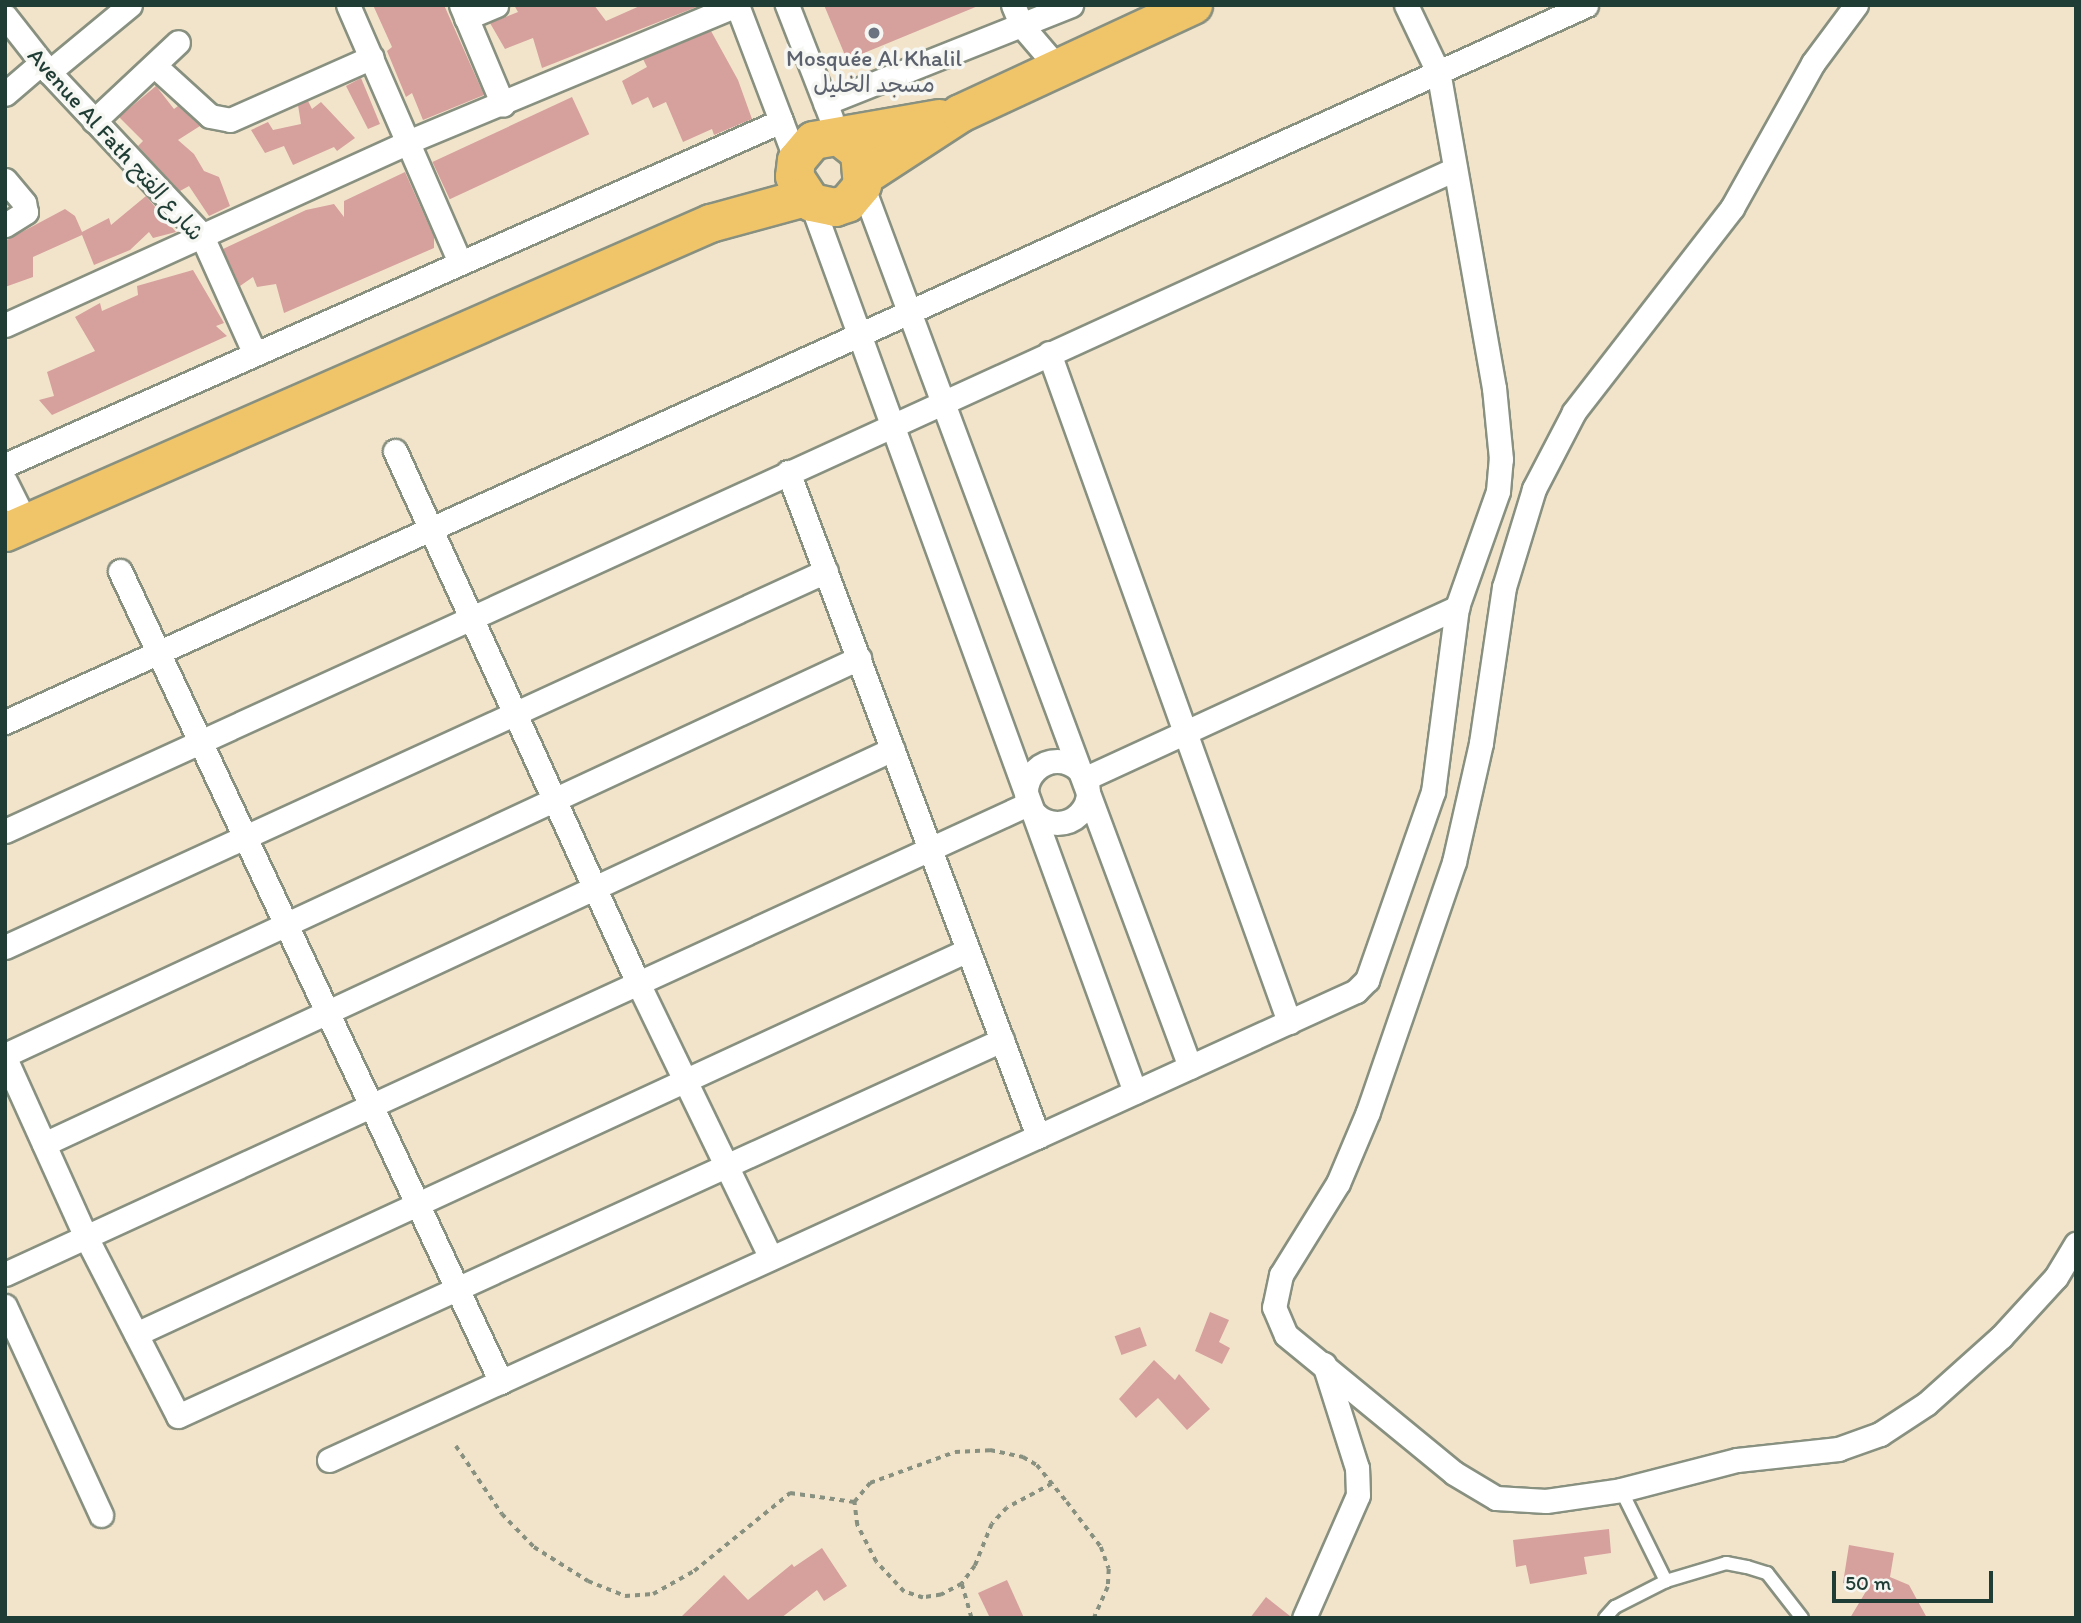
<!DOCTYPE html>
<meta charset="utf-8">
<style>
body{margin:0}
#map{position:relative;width:2081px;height:1623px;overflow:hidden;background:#f2e4cb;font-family:Itim,"Playpen Sans Arabic",sans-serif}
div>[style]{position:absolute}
.building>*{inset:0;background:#d6a09d;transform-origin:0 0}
.path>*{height:3.5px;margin-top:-1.75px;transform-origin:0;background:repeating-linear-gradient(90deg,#889080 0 5px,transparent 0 10px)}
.roads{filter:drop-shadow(2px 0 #889080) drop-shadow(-2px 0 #889080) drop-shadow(0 2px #889080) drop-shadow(0 -2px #889080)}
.lane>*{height:12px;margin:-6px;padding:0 6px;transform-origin:6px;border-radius:6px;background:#fff}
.street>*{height:23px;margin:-11.5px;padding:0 11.5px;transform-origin:11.5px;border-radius:11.5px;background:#fff}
.street>.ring{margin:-11.5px;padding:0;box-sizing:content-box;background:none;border:23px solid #fff;border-radius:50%}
.primary>*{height:37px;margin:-18.5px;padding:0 18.5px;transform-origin:18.5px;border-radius:18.5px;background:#f0c469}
.dots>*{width:19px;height:19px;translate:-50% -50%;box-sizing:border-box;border:4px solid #f6f6f2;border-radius:50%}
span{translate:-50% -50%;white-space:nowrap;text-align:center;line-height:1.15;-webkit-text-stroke:7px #f6f6f2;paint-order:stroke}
.worship-label{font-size:23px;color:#5b616d}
.street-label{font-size:23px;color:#1f3d34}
.frame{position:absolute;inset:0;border:7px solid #1f3d34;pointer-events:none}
.scale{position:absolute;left:1832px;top:1571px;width:161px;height:32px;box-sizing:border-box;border:4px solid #1f3d34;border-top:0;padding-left:9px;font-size:21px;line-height:24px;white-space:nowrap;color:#1f3d34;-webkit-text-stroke:5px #f6f6f2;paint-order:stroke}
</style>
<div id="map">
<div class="building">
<div style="clip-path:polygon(373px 5px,444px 5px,484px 95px,423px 120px,412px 93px,406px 97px,387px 51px,392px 47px)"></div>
<div style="clip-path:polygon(514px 5px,594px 5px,606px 21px,642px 5px,699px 6px,542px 68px,533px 38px,505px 49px,490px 23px,518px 12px)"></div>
<div style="clip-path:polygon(824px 5px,978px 5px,978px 6px,847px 60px)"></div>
<div style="clip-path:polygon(711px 31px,738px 80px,752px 119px,714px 135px,712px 129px,683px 142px,666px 102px,653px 108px,648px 97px,632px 105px,622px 81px,647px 67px,643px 59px)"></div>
<div style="clip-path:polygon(361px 78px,380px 124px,368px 129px,346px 86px)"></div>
<div style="clip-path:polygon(156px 86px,174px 109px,178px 106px,200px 126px,178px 140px,194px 154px,204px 171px,219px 177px,230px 206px,209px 216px,189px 186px,180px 191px,138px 146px,143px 141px,119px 117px)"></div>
<div style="left:572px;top:97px;width:41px;height:154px;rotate:65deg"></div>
<div style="clip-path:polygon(308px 101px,312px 109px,321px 102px,355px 138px,337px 151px,334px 147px,293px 165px,284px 146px,265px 153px,251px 130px,268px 122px,273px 130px,301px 124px,298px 105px)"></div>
<div style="clip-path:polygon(405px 172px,434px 237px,434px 248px,284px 313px,276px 284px,257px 287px,253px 277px,240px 286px,223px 249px,306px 210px,334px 204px,344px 217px,344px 201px)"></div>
<div style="clip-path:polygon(146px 196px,176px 232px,153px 238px,149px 232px,130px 250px,94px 265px,82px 235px,33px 257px,33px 277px,5px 287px,5px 241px,65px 209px,75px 216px,82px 232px,109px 218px,111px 225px)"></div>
<div style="clip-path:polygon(193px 270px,224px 323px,216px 326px,227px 336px,52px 415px,39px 400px,54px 396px,47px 372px,95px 351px,75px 317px,100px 303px,102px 311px,138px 295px,137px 286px)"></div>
<div style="clip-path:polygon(1210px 1312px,1229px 1320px,1219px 1342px,1230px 1348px,1222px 1364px,1195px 1351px)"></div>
<div style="left:1140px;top:1327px;width:20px;height:27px;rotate:70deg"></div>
<div style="clip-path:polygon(1154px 1360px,1175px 1380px,1179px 1374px,1210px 1409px,1187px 1430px,1158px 1398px,1136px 1418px,1119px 1399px)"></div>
<div style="clip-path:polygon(1609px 1529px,1611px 1553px,1584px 1557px,1587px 1574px,1530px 1584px,1526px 1565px,1516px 1567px,1513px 1540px)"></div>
<div style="clip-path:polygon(1849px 1545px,1894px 1553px,1890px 1577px,1909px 1585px,1927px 1618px,1850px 1618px,1868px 1588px,1843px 1583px)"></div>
<div style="clip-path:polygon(822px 1548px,847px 1586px,824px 1601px,817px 1590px,781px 1618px,680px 1618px,724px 1575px,748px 1600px,792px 1564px,794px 1567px)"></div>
<div style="clip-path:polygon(1007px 1580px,1024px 1618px,990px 1618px,978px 1593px)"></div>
<div style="clip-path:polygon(1266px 1597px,1290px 1616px,1290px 1618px,1250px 1618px)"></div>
</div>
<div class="path">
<div style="left:456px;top:1446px;width:82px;rotate:55.9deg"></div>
<div style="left:502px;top:1514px;width:46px;rotate:45.9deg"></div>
<div style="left:534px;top:1547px;width:64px;rotate:32.2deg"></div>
<div style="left:588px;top:1581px;width:40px;rotate:22deg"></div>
<div style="left:625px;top:1596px;width:28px;rotate:-4deg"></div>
<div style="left:653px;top:1594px;width:47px;rotate:-29.3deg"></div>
<div style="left:694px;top:1571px;width:124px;rotate:-39.1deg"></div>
<div style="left:790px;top:1493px;width:65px;rotate:8deg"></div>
<div style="left:1052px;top:1484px;width:51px;rotate:151.9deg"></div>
<div style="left:1007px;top:1508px;width:22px;rotate:133deg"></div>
<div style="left:992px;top:1524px;width:45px;rotate:112deg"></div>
<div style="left:975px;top:1566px;width:22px;rotate:126deg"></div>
<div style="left:962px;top:1584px;width:24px;rotate:152deg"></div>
<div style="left:941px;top:1595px;width:18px;rotate:171deg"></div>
<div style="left:923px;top:1598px;width:20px;rotate:-162deg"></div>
<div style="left:904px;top:1592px;width:41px;rotate:-133deg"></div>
<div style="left:876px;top:1562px;width:42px;rotate:-117.2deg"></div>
<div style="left:857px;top:1525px;width:23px;rotate:-97deg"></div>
<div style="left:854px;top:1502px;width:25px;rotate:-50deg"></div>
<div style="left:870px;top:1483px;width:90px;rotate:-20deg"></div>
<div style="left:955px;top:1452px;width:35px;rotate:-3deg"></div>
<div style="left:990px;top:1450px;width:34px;rotate:12deg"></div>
<div style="left:1023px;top:1457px;width:16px;rotate:30deg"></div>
<div style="left:1037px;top:1465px;width:48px;rotate:51deg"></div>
<div style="left:1067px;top:1502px;width:56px;rotate:52.9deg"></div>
<div style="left:1101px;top:1547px;width:23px;rotate:70deg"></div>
<div style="left:1109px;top:1569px;width:18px;rotate:93deg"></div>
<div style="left:1108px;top:1587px;width:34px;rotate:114deg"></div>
<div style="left:962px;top:1584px;width:35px;rotate:74deg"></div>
</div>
<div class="roads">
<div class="lane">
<div style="left:1621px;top:1490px;width:102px;rotate:63.7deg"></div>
<div style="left:1666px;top:1581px;width:63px;rotate:-16.7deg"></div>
<div style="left:1726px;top:1563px;width:21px;rotate:11deg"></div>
<div style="left:1747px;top:1567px;width:21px;rotate:17deg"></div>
<div style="left:1767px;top:1573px;width:57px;rotate:52.1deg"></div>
<div style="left:1605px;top:1618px;width:15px;rotate:-48deg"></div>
<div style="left:1615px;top:1607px;width:57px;rotate:-27deg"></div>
</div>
<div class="street">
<div style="left:348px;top:5px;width:278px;rotate:66.5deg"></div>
<div style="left:461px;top:5px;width:108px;rotate:67.2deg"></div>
<div style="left:787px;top:5px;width:121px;rotate:68.7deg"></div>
<div style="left:1013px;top:5px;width:23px;rotate:67deg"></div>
<div style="left:1022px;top:26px;width:55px;rotate:49.4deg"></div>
<div style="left:1856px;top:5px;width:72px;rotate:126.6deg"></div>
<div style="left:1813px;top:63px;width:166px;rotate:119.2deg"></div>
<div style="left:1732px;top:208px;width:258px;rotate:127.8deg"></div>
<div style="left:1574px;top:412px;width:87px;rotate:117.5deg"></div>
<div style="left:1534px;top:489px;width:102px;rotate:107deg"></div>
<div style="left:1504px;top:587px;width:158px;rotate:98.4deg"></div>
<div style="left:1481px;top:743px;width:122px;rotate:102.8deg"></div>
<div style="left:1454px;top:862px;width:264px;rotate:109deg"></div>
<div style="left:1368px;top:1112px;width:77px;rotate:112.9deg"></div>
<div style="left:1338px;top:1183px;width:108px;rotate:121.8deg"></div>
<div style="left:1281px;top:1275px;width:33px;rotate:102deg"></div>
<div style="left:1274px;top:1307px;width:30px;rotate:67deg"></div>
<div style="left:1286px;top:1335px;width:217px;rotate:39.4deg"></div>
<div style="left:1454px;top:1473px;width:49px;rotate:30.8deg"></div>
<div style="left:1496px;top:1498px;width:50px;rotate:3.4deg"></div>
<div style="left:1546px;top:1501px;width:76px;rotate:-8.3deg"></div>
<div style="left:1621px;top:1490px;width:120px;rotate:-14.5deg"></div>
<div style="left:1737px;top:1460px;width:102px;rotate:-6.2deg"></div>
<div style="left:1838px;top:1449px;width:45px;rotate:-19.7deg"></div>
<div style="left:1880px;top:1434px;width:55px;rotate:-33.1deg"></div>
<div style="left:1926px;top:1404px;width:101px;rotate:-41.8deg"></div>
<div style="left:2001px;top:1337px;width:81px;rotate:-47.5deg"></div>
<div style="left:2056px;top:1277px;width:39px;rotate:-59deg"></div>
<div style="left:5px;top:16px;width:71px;rotate:51.8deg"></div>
<div style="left:49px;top:72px;width:222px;rotate:46.8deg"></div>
<div style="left:201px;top:234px;width:129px;rotate:65.8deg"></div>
<div style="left:466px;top:18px;width:33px;rotate:-23deg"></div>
<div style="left:155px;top:66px;width:74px;rotate:42.3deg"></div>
<div style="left:210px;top:116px;width:20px;rotate:11deg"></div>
<div style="left:230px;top:120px;width:155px;rotate:-23.9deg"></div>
<div style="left:49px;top:72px;width:105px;rotate:-39.6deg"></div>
<div style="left:5px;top:94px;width:48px;rotate:-40.7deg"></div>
<div style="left:825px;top:103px;width:265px;rotate:-21.7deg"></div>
<div style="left:94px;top:121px;width:115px;rotate:-43.2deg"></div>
<div style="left:5px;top:180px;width:30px;rotate:50deg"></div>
<div style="left:24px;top:203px;width:9px;rotate:77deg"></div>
<div style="left:26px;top:212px;width:25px;rotate:148deg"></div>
<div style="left:862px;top:185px;width:941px;rotate:69.6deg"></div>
<div style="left:811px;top:202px;width:947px;rotate:70deg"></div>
<div style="left:5px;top:325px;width:445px;rotate:-24.4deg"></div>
<div style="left:410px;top:141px;width:354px;rotate:-22.6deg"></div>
<div style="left:737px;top:5px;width:166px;rotate:69.2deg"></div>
<div style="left:1049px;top:353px;width:711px;rotate:70.26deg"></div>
<div style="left:395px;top:451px;width:585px;rotate:65.45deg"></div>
<div style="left:638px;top:983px;width:305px;rotate:64.2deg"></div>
<div style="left:5px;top:465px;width:849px;rotate:-23.91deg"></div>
<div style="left:788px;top:472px;width:710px;rotate:69.37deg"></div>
<div style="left:5px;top:481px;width:47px;rotate:63.4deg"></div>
<div style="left:120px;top:571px;width:896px;rotate:64.84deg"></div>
<div style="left:5px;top:722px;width:1736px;rotate:-24.39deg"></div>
<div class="ring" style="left:1026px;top:761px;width:39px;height:39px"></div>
<div style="left:1086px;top:778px;width:409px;rotate:-24.7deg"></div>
<div style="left:5px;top:831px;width:1594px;rotate:-24.54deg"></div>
<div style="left:5px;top:947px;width:903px;rotate:-24.61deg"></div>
<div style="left:5px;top:1055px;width:942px;rotate:-24.93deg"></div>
<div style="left:5px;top:1058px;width:196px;rotate:65.7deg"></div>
<div style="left:86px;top:1237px;width:201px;rotate:62.8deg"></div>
<div style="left:178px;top:1416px;width:906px;rotate:-24.53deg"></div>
<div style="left:44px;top:1144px;width:936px;rotate:-24.95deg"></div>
<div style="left:5px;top:1274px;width:1126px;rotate:-24.68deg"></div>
<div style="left:5px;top:1306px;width:230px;rotate:65.3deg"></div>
<div style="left:136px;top:1334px;width:916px;rotate:-24.78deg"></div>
<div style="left:329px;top:1460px;width:1129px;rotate:-24.54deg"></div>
<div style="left:1356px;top:991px;width:16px;rotate:-45deg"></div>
<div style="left:1367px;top:980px;width:199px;rotate:-70.7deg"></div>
<div style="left:1433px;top:792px;width:187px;rotate:-82.6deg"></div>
<div style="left:1457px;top:607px;width:123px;rotate:-70.5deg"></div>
<div style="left:1498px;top:491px;width:32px;rotate:-85deg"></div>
<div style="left:1501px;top:459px;width:71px;rotate:-95.6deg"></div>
<div style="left:1494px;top:388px;width:321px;rotate:-100deg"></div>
<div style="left:1438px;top:72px;width:74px;rotate:-115.5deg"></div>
<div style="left:1304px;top:1618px;width:134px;rotate:-66.3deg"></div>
<div style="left:1358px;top:1495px;width:27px;rotate:-92deg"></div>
<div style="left:1357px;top:1468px;width:109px;rotate:-107.6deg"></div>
</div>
<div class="primary">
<div style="left:841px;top:138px;width:23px;rotate:38deg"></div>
<div style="left:859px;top:152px;width:33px;rotate:85deg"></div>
<div style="left:862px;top:185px;width:23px;rotate:130deg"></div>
<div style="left:847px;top:203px;width:13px;rotate:162deg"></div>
<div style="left:835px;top:207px;width:25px;rotate:-168deg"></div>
<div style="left:811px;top:202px;width:31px;rotate:-123deg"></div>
<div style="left:794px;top:176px;width:16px;rotate:-83deg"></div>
<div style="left:796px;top:160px;width:26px;rotate:-50deg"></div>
<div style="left:813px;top:140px;width:128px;rotate:-9.9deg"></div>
<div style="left:865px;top:175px;width:113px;rotate:-33.1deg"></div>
<div style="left:960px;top:113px;width:257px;rotate:-24.9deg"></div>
<div style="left:5px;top:532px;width:770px;rotate:-23.67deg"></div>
<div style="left:710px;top:223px;width:98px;rotate:-15.3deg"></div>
</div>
</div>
<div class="dots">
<div style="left:874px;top:33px;background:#6b7280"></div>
</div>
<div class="worship-label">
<span style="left:874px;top:71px">Mosquée Al Khalil<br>مسجد الخليل</span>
</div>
<div class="street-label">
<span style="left:116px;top:144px;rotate:48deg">Avenue Al Fath شارع الفتح</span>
</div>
<div class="frame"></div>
<div class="scale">50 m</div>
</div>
